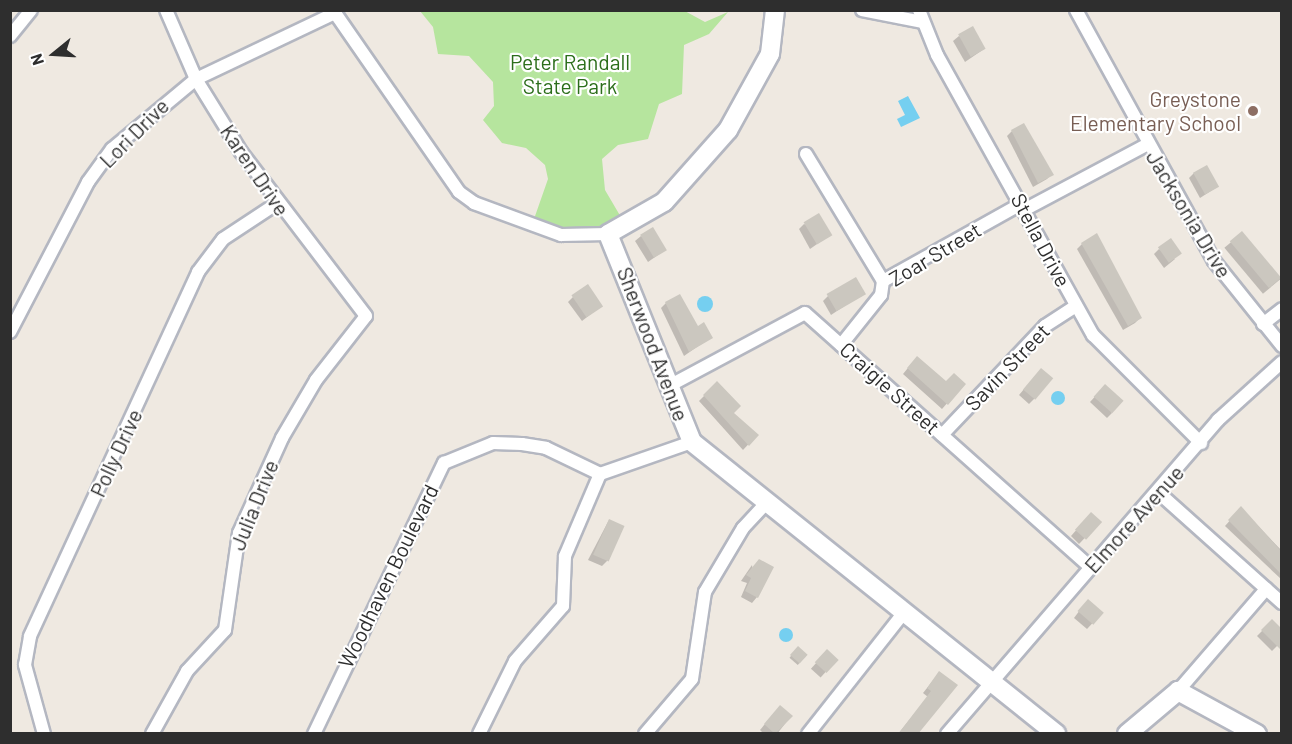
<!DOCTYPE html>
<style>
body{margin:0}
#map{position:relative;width:1292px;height:744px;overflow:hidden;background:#efe9e1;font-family:Barlow,sans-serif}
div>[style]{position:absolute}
.green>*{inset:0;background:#b6e59e}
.water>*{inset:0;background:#75cff0}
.round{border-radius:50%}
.shadow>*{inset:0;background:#0003;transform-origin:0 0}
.building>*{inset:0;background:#cbc7bf;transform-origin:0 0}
.roads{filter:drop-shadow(2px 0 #b4b7c1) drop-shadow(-2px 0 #b4b7c1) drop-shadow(0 2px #b4b7c1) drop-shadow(0 -2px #b4b7c1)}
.street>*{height:12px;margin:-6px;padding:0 6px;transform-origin:6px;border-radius:6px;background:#fff}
.secondary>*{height:18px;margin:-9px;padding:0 9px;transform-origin:9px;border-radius:9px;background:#fff}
.dots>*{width:16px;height:16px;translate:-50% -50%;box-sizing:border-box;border:3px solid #fff;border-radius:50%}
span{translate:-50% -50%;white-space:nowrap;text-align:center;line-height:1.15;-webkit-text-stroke:4.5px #fff;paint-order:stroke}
.park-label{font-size:21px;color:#2c6e1b}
.education-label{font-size:21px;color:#785e54}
.right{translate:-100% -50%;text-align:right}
.street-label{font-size:21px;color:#2e2e2e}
.frame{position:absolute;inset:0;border:12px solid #2e2e2e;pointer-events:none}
.north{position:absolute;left:24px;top:24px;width:60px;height:60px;-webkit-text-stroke:4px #fff;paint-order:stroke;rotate:252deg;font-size:16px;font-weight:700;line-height:24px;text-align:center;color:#2e2e2e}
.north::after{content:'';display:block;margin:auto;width:21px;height:27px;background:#2e2e2e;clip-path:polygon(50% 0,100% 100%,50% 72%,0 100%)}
</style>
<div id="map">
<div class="green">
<div style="clip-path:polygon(683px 10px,705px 22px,728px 12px,709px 34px,684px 45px,682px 94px,659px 104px,648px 139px,618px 145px,602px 159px,605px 190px,625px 224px,591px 236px,534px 219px,548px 179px,545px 165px,526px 148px,502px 143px,483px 120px,494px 106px,493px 82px,469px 56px,438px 54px,433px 27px,420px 11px)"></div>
</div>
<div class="water">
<div style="clip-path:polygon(908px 96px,920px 118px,901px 127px,897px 119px,905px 115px,898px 101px)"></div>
<div class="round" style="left:697px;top:296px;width:16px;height:16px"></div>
<div class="round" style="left:1051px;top:391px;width:14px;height:14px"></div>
<div class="round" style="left:779px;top:628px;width:14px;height:14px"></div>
</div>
<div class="shadow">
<div style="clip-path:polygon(959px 36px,984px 49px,965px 62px,953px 41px)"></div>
<div style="clip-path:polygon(1012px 131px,1052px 174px,1047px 179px,1033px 187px,1007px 136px)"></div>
<div style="clip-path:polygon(1194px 173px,1217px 187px,1200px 198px,1189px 178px)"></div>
<div style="clip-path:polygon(804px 224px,830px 235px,810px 249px,799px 229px)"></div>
<div style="left:1242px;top:233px;width:60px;height:23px;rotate:50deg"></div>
<div style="clip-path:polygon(641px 236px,665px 250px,648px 262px,635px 241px)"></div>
<div style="clip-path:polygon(1082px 244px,1140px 318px,1135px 323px,1123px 330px,1077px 249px)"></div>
<div style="clip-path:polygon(1159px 249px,1175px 259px,1164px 268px,1154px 254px)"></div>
<div style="clip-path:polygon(864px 293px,831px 315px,823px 301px,828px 296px)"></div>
<div style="clip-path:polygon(573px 297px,596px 310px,582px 321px,568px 302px)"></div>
<div style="clip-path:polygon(666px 303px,711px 337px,684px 356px,661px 308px)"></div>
<div style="clip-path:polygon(912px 363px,946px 383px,964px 384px,942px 409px,903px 374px)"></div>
<div style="clip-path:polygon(1036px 375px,1034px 399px,1029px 404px,1019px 395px)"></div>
<div style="clip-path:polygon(717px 383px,732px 413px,757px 435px,743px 450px,699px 401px)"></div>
<div style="clip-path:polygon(1100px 391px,1112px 413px,1107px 418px,1090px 402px)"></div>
<div style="clip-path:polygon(1241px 508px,1282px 551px,1282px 580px,1225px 526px)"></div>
<div style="clip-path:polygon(1086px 519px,1100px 522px,1079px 544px,1071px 536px)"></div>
<div style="clip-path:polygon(609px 520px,607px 561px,602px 566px,588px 560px)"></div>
<div style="clip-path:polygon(752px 565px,757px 597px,752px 603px,741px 597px,747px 583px,741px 581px)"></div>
<div style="clip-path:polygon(1083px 606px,1102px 613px,1087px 629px,1074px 618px)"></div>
<div style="clip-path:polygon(1272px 621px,1282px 630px,1282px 641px,1272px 651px,1257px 636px)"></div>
<div style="left:798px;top:648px;width:11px;height:13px;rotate:41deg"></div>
<div style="left:827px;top:651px;width:13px;height:24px;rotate:42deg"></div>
<div style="clip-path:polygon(939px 673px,917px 734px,898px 734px,928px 697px,923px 693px)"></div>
<div style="clip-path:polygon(775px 712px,791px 716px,777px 734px,764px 734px,760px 730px)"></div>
</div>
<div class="building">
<div style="left:973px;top:26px;width:26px;height:17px;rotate:61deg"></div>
<div style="clip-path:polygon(1024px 123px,1054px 175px,1038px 183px,1011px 130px)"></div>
<div style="left:1207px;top:165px;width:25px;height:16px;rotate:61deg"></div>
<div style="left:819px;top:213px;width:26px;height:18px;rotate:59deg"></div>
<div style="left:653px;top:227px;width:27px;height:15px;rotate:59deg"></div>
<div style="left:1242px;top:231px;width:61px;height:16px;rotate:50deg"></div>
<div style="clip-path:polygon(1097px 233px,1142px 318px,1128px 326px,1081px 243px)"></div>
<div style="left:1171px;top:238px;width:19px;height:16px;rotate:55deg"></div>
<div style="left:856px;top:277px;width:20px;height:34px;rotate:60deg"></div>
<div style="left:588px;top:284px;width:27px;height:20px;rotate:56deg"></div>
<div style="clip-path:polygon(680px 294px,698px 326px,704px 322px,713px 338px,689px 352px,665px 302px)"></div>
<div style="clip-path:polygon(917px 356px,946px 381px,954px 373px,966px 384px,948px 405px,907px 368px)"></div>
<div style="left:1041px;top:368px;width:16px;height:28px;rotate:40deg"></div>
<div style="clip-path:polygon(717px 381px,741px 406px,734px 413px,759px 435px,749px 446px,703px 395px)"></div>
<div style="left:1105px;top:384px;width:25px;height:17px;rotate:42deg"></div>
<div style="clip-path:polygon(1241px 506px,1281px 551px,1281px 574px,1228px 520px)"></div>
<div style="left:1091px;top:512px;width:15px;height:24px;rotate:42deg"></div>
<div style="left:609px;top:519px;width:17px;height:39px;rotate:24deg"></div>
<div style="clip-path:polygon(759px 559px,774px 567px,758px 598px,745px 591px,751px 578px,746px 575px)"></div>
<div style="left:1088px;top:599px;width:21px;height:16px;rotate:41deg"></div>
<div style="clip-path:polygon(1272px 619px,1281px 628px,1281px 650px,1261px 630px)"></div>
<div style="left:798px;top:646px;width:13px;height:12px;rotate:42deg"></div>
<div style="left:827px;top:649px;width:16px;height:18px;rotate:43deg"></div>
<div style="clip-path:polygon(939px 671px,958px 685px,918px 734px,898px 734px,931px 691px,927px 688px)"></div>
<div style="clip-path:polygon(780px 705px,793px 716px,775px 734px,764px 724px)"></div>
</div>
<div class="roads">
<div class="street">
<div style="left:333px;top:10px;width:221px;rotate:55.3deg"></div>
<div style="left:459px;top:192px;width:19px;rotate:36deg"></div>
<div style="left:474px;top:203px;width:93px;rotate:20.2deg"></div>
<div style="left:561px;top:235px;width:47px;rotate:-1.2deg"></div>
<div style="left:862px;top:10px;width:61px;rotate:11.3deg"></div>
<div style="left:919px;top:10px;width:48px;rotate:68.2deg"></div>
<div style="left:937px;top:55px;width:321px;rotate:60.9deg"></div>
<div style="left:1093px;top:335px;width:153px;rotate:45deg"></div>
<div style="left:1076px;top:10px;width:286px;rotate:61.2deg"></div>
<div style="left:1214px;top:261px;width:109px;rotate:51.3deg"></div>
<div style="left:10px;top:36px;width:33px;rotate:-51deg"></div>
<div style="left:806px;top:154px;width:149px;rotate:58.8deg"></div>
<div style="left:883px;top:281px;width:14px;rotate:98deg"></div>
<div style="left:881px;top:295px;width:64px;rotate:128.7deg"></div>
<div style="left:1024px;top:210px;width:140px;rotate:-28deg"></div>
<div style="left:883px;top:281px;width:158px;rotate:-29.2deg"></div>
<div style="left:1263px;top:324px;width:24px;rotate:-38deg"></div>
<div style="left:10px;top:332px;width:169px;rotate:-62.5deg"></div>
<div style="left:88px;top:182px;width:41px;rotate:-54deg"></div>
<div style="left:112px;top:149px;width:109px;rotate:-39.8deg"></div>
<div style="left:196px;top:79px;width:154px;rotate:-25.4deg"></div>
<div style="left:669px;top:386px;width:154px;rotate:-28.2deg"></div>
<div style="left:805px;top:313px;width:383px;rotate:41.7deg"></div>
<div style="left:942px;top:435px;width:150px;rotate:-46.6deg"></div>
<div style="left:1045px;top:326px;width:37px;rotate:-33deg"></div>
<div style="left:600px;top:474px;width:97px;rotate:-19.2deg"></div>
<div style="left:1159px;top:493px;width:165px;rotate:41.8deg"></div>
<div style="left:1178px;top:691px;width:135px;rotate:-49.2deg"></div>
<div style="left:44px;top:734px;width:72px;rotate:-105.4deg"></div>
<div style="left:25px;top:665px;width:29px;rotate:-80deg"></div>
<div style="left:30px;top:636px;width:401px;rotate:-65.2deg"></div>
<div style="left:198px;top:272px;width:41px;rotate:-52.9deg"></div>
<div style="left:223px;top:239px;width:64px;rotate:-33.4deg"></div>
<div style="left:152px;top:734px;width:72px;rotate:-60.9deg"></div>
<div style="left:187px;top:671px;width:56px;rotate:-47.2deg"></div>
<div style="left:225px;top:630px;width:98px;rotate:-81.8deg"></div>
<div style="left:239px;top:533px;width:104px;rotate:-65.6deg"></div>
<div style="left:282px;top:438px;width:67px;rotate:-59.6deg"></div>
<div style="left:316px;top:380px;width:81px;rotate:-52deg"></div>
<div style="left:366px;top:316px;width:206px;rotate:-127.3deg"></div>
<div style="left:241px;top:152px;width:86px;rotate:-121.7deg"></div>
<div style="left:196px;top:79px;width:75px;rotate:-113.5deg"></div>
<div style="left:314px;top:734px;width:301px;rotate:-64.4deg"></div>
<div style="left:444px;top:463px;width:53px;rotate:-22.2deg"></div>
<div style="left:493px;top:443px;width:29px;rotate:2deg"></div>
<div style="left:522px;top:444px;width:24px;rotate:9deg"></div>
<div style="left:546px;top:448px;width:60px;rotate:25.7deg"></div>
<div style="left:479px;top:734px;width:81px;rotate:-63.7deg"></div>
<div style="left:515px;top:661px;width:73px;rotate:-48.9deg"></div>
<div style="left:563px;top:606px;width:50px;rotate:-87.7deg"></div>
<div style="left:565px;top:556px;width:89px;rotate:-66.9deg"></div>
<div style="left:645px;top:734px;width:72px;rotate:-49.5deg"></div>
<div style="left:692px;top:679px;width:88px;rotate:-81.5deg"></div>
<div style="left:705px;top:592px;width:74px;rotate:-59.3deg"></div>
<div style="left:743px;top:528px;width:37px;rotate:-47deg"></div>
<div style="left:808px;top:734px;width:157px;rotate:-51.7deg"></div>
<div style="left:947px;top:734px;width:415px;rotate:-49.2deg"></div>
<div style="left:1218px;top:420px;width:86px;rotate:-42.2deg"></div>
</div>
<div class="secondary">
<div style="left:775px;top:10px;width:44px;rotate:96.5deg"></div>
<div style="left:770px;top:54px;width:87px;rotate:118.9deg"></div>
<div style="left:728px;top:130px;width:96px;rotate:131.6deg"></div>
<div style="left:664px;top:202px;width:64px;rotate:150.3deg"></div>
<div style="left:608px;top:234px;width:224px;rotate:68deg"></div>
<div style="left:692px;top:442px;width:467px;rotate:38.7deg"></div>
<div style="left:1127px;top:734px;width:67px;rotate:-40.1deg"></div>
<div style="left:1178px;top:691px;width:90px;rotate:28.6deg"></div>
</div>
</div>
<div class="dots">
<div style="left:1253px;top:111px;background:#8d6e63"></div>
</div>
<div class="park-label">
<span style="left:570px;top:74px">Peter Randall<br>State Park</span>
</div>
<div class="education-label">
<span class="right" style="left:1241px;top:111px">Greystone<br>Elementary School</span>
</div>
<div class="street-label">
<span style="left:134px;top:133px;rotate:-45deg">Lori Drive</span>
<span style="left:255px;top:170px;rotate:56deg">Karen Drive</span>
<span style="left:1189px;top:214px;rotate:59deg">Jacksonia Drive</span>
<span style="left:1041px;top:240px;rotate:62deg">Stella Drive</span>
<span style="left:935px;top:254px;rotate:-31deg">Zoar Street</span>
<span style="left:653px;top:344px;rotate:69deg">Sherwood Avenue</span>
<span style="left:1007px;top:367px;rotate:-46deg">Savin Street</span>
<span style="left:890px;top:388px;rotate:42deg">Craigie Street</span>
<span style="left:116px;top:453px;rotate:-65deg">Polly Drive</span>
<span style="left:254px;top:505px;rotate:-68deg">Julia Drive</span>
<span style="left:1134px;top:519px;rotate:-48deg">Elmore Avenue</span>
<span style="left:388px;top:576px;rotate:-64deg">Woodhaven Boulevard</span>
</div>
<div class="frame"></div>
<div class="north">N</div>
</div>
